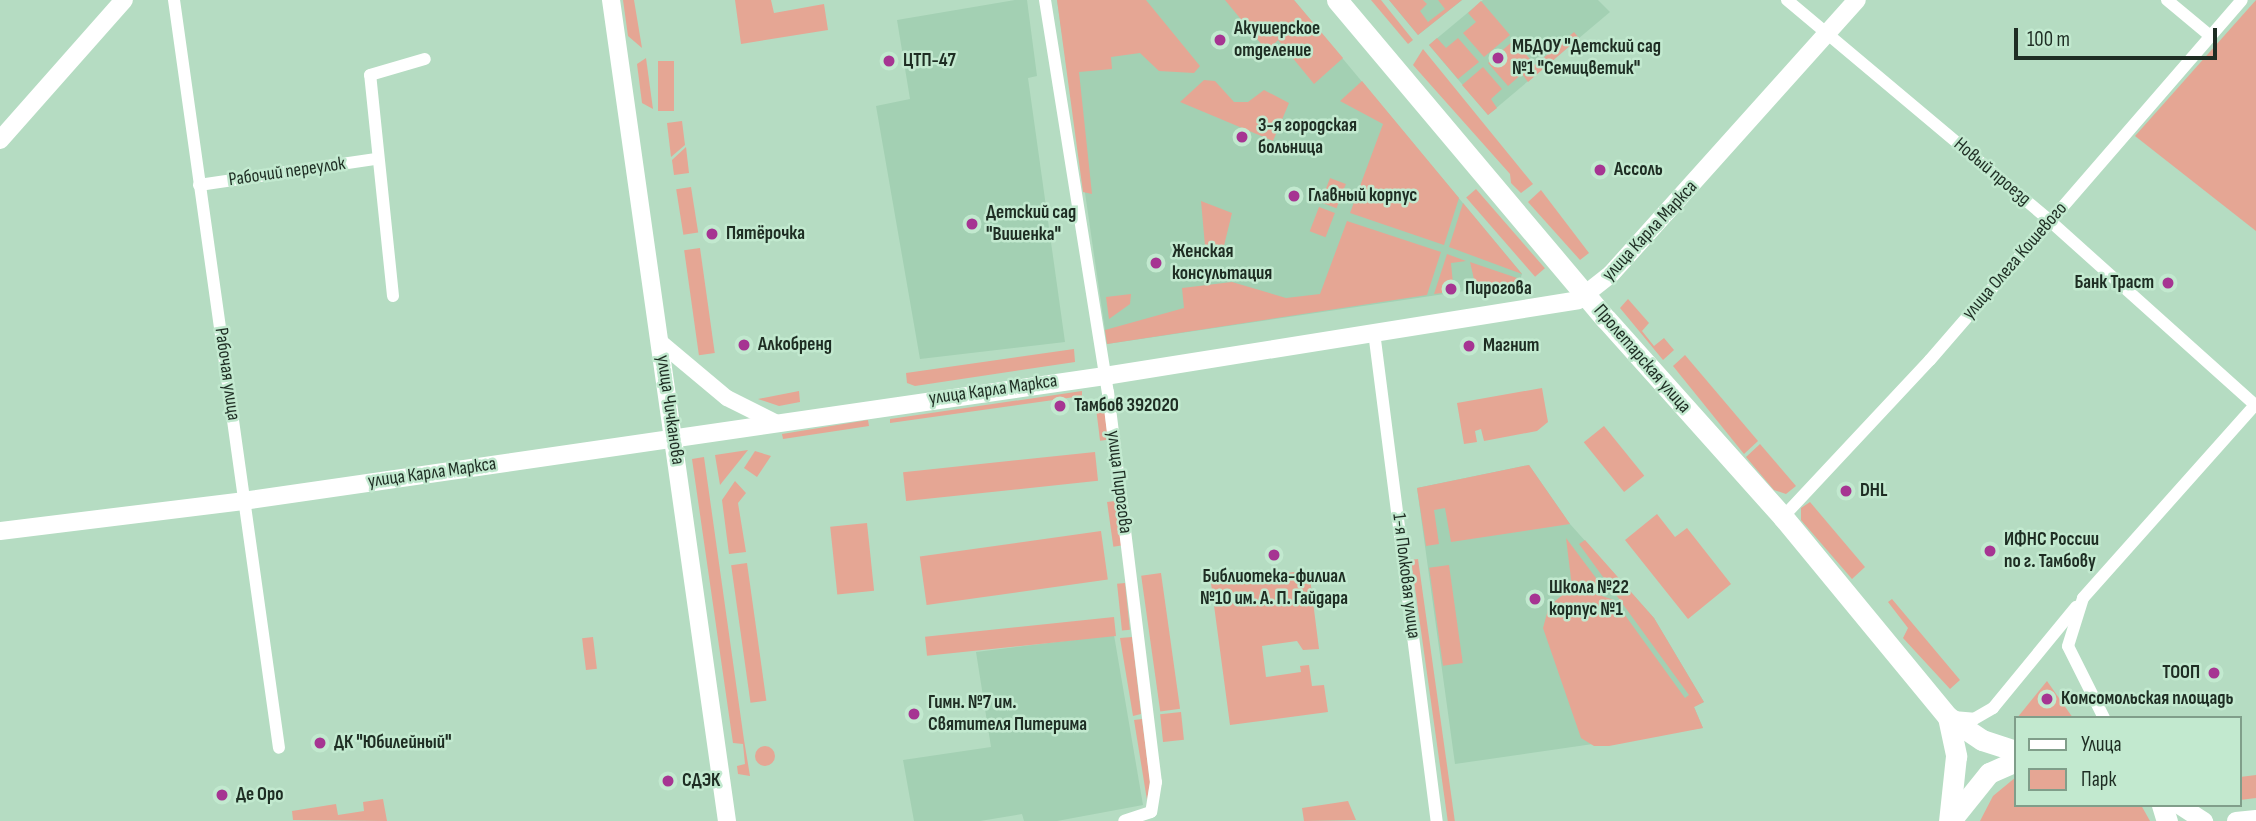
<!DOCTYPE html>
<meta charset="utf-8">
<style>
body{margin:0}
#map{position:relative;width:2256px;height:821px;overflow:hidden;background:#b5dcc2;font-family:"Sofia Sans Condensed",sans-serif}
div>[style]{position:absolute}
.built>*{inset:0;background:#a3d0b3}
.green>*{inset:0;background:#e5a694;transform-origin:0 0}
.round{border-radius:50%}
.minor>*{height:12px;margin:-6px;padding:0 6px;transform-origin:6px;border-radius:6px;background:#fff}
.tertiary>*{height:16px;margin:-8px;padding:0 8px;transform-origin:8px;border-radius:8px;background:#fff}
.secondary>*{height:18px;margin:-9px;padding:0 9px;transform-origin:9px;border-radius:9px;background:#fff}
.primary>*{height:21px;margin:-10.5px;padding:0 10.5px;transform-origin:10.5px;border-radius:10.5px;background:#fff}
.dots>*{width:19px;height:19px;translate:-50% -50%;box-sizing:border-box;border:4px solid #c2e9cf;border-radius:50%}
span{translate:-50% -50%;white-space:nowrap;text-align:center;line-height:1.15;-webkit-text-stroke:5px #c2e9cf;paint-order:stroke}
.poi-label{font-size:19px;color:#1e2d23;font-weight:700}
.left{translate:0 -50%;text-align:left}
.right{translate:-100% -50%;text-align:right}
.street-label{font-size:19px;color:#1e2d23}
.legend{position:absolute;left:2014px;top:716px;width:228px;height:91px;box-sizing:border-box;background:#c2e9cf;border:2px solid #809e8a;margin:0;padding:9px 12px;list-style:none;font-size:21px;color:#1e2d23}
.legend li{display:flex;align-items:center;gap:14px;height:35px}
.legend b{width:35px;border:2px solid #809e8a}
.scale{position:absolute;left:2014px;top:28px;width:203px;height:32px;box-sizing:border-box;border:4px solid #1e2d23;border-top:0;padding-left:9px;font-size:21px;line-height:24px;white-space:nowrap;color:#1e2d23;-webkit-text-stroke:5px #c2e9cf;paint-order:stroke}
</style>
<div id="map">
<div class="built">
<div style="clip-path:polygon(1015px 0,1027px 0,1037px 76px,1028px 78px,1065px 342px,920px 359px,876px 106px,910px 99px,897px 20px)"></div>
<div style="clip-path:polygon(1057px 0,1294px 0,1522px 274px,1519px 283px,1107px 344px)"></div>
<div style="clip-path:polygon(1389px 0,1462px 0,1418px 35px)"></div>
<div style="clip-path:polygon(1483px 0,1598px 0,1610px 12px,1488px 115px,1429px 45px)"></div>
<div style="clip-path:polygon(1529px 465px,1570px 524px,1654px 618px,1704px 702px,1694px 707px,1703px 728px,1455px 764px,1417px 488px)"></div>
<div style="clip-path:polygon(1114px 635px,1143px 805px,1057px 821px,1024px 821px,1022px 814px,980px 821px,914px 821px,903px 760px,991px 747px,976px 652px)"></div>
</div>
<div class="green">
<div style="clip-path:polygon(623px 0,634px 0,642px 48px,628px 36px)"></div>
<div style="clip-path:polygon(735px 0,771px 0,774px 13px,824px 4px,828px 30px,741px 44px)"></div>
<div style="clip-path:polygon(1057px 0,1146px 0,1200px 66px,1194px 73px,1159px 71px,1140px 53px,1111px 57px,1112px 69px,1079px 72px,1092px 194px,1083px 192px)"></div>
<div style="clip-path:polygon(1225px 0,1294px 0,1343px 58px,1314px 84px,1278px 40px,1267px 51px)"></div>
<div style="clip-path:polygon(1371px 0,1381px 0,1413px 40px,1408px 44px)"></div>
<div style="clip-path:polygon(1389px 0,1423px 0,1427px 4px,1420px 11px,1428px 22px,1445px 9px,1438px 0,1462px 0,1418px 35px)"></div>
<div style="clip-path:polygon(2256px 0,2256px 231px,2135px 136px)"></div>
<div style="clip-path:polygon(1481px 1px,1510px 35px,1484px 57px,1463px 33px,1476px 22px,1468px 13px)"></div>
<div style="clip-path:polygon(1574px 32px,1579px 38px,1528px 82px,1522px 74px,1508px 86px,1488px 63px,1514px 40px,1535px 65px)"></div>
<div style="clip-path:polygon(1437px 38px,1446px 48px,1458px 38px,1479px 62px,1458px 79px,1429px 45px)"></div>
<div style="clip-path:polygon(1423px 49px,1533px 184px,1521px 193px,1511px 183px,1510px 174px,1413px 65px)"></div>
<div style="clip-path:polygon(646px 58px,653px 109px,642px 103px,637px 64px)"></div>
<div style="left:658px;top:61px;width:16px;height:50px"></div>
<div style="clip-path:polygon(1483px 67px,1502px 89px,1491px 99px,1497px 108px,1488px 115px,1462px 85px)"></div>
<div style="clip-path:polygon(1204px 80px,1215px 81px,1234px 102px,1248px 102px,1264px 90px,1289px 103px,1273px 141px,1180px 102px)"></div>
<div style="clip-path:polygon(1362px 81px,1459px 198px,1444px 245px,1350px 213px,1383px 124px,1340px 101px)"></div>
<div style="clip-path:polygon(682px 121px,685px 145px,671px 157px,667px 123px)"></div>
<div style="clip-path:polygon(686px 147px,689px 173px,674px 175px,672px 160px)"></div>
<div style="left:1330px;top:178px;width:17px;height:26px;rotate:21deg"></div>
<div style="left:691px;top:187px;width:46px;height:15px;rotate:81deg"></div>
<div style="left:1476px;top:189px;width:105px;height:13px;rotate:49deg"></div>
<div style="clip-path:polygon(1541px 190px,1589px 253px,1580px 260px,1528px 202px)"></div>
<div style="clip-path:polygon(1201px 201px,1232px 213px,1221px 258px,1206px 257px)"></div>
<div style="clip-path:polygon(1463px 203px,1522px 274px,1449px 247px)"></div>
<div style="left:1319px;top:207px;width:17px;height:26px;rotate:21deg"></div>
<div style="clip-path:polygon(1347px 221px,1441px 252px,1427px 295px,1107px 344px,1105px 330px,1184px 308px,1182px 288px,1232px 282px,1286px 298px,1320px 294px)"></div>
<div style="left:700px;top:248px;width:106px;height:16px;rotate:82deg"></div>
<div style="clip-path:polygon(1447px 254px,1466px 261px,1451px 263px,1453px 284px,1442px 285px,1442px 293px,1434px 294px)"></div>
<div style="clip-path:polygon(1470px 262px,1520px 279px,1519px 283px,1476px 288px)"></div>
<div style="clip-path:polygon(1131px 294px,1130px 304px,1109px 319px,1106px 297px)"></div>
<div style="clip-path:polygon(1628px 299px,1649px 323px,1642px 331px,1654px 346px,1664px 338px,1674px 350px,1663px 360px,1620px 308px)"></div>
<div style="clip-path:polygon(1074px 349px,1075px 362px,915px 386px,907px 383px,906px 373px)"></div>
<div style="clip-path:polygon(1685px 355px,1758px 441px,1744px 454px,1673px 366px)"></div>
<div style="clip-path:polygon(1542px 388px,1548px 422px,1537px 431px,1484px 441px,1481px 429px,1475px 431px,1477px 442px,1464px 444px,1457px 403px)"></div>
<div style="clip-path:polygon(799px 391px,800px 402px,779px 406px,758px 399px)"></div>
<div style="clip-path:polygon(1082px 391px,1082px 396px,890px 423px,890px 419px)"></div>
<div style="left:1103px;top:399px;width:41px;height:8px;rotate:83deg"></div>
<div style="clip-path:polygon(868px 420px,869px 426px,783px 439px,782px 434px)"></div>
<div style="left:1604px;top:426px;width:64px;height:26px;rotate:51deg"></div>
<div style="clip-path:polygon(1760px 444px,1796px 486px,1786px 494px,1774px 490px,1746px 457px)"></div>
<div style="clip-path:polygon(748px 450px,720px 485px,715px 455px)"></div>
<div style="clip-path:polygon(755px 451px,771px 456px,757px 477px,744px 468px)"></div>
<div style="left:1095px;top:452px;width:29px;height:193px;rotate:84deg"></div>
<div style="clip-path:polygon(704px 457px,744px 740px,750px 776px,738px 774px,737px 766px,745px 764px,743px 744px,733px 743px,692px 459px)"></div>
<div style="clip-path:polygon(1529px 465px,1570px 524px,1451px 542px,1445px 508px,1434px 510px,1439px 544px,1426px 546px,1417px 488px)"></div>
<div style="clip-path:polygon(735px 481px,746px 493px,738px 503px,746px 552px,729px 554px,722px 500px)"></div>
<div style="left:1115px;top:501px;width:45px;height:8px;rotate:82deg"></div>
<div style="clip-path:polygon(1810px 502px,1865px 567px,1852px 579px,1801px 520px,1801px 508px)"></div>
<div style="clip-path:polygon(1657px 514px,1675px 537px,1687px 528px,1731px 584px,1688px 619px,1625px 540px)"></div>
<div style="left:867px;top:523px;width:68px;height:37px;rotate:84deg"></div>
<div style="left:1101px;top:531px;width:49px;height:183px;rotate:82deg"></div>
<div style="clip-path:polygon(1566px 538px,1605px 590px,1572px 587px)"></div>
<div style="clip-path:polygon(1585px 540px,1654px 618px,1704px 702px,1694px 707px,1703px 728px,1609px 746px,1594px 746px,1581px 738px,1543px 628px,1549px 606px,1565px 593px,1584px 590px,1614px 600px,1685px 698px,1689px 695px,1579px 544px)"></div>
<div style="left:1418px;top:559px;width:265px;height:7px;rotate:82deg"></div>
<div style="left:747px;top:563px;width:139px;height:16px;rotate:82deg"></div>
<div style="left:1449px;top:565px;width:99px;height:20px;rotate:82deg"></div>
<div style="clip-path:polygon(1309px 570px,1319px 649px,1303px 650px,1297px 641px,1262px 646px,1266px 677px,1301px 672px,1300px 666px,1309px 665px,1312px 686px,1324px 685px,1328px 712px,1230px 725px,1211px 583px)"></div>
<div style="left:1161px;top:573px;width:137px;height:20px;rotate:82deg"></div>
<div style="left:1125px;top:583px;width:47px;height:8px;rotate:84deg"></div>
<div style="clip-path:polygon(1892px 599px,1960px 680px,1950px 689px,1903px 638px,1908px 628px,1888px 602px)"></div>
<div style="left:1114px;top:617px;width:19px;height:190px;rotate:84deg"></div>
<div style="left:593px;top:637px;width:32px;height:11px;rotate:83deg"></div>
<div style="clip-path:polygon(1132px 637px,1141px 714px,1133px 716px,1120px 638px)"></div>
<div style="clip-path:polygon(2047px 681px,2073px 718px,2017px 718px)"></div>
<div style="left:1181px;top:712px;width:28px;height:21px;rotate:84deg"></div>
<div style="clip-path:polygon(1142px 719px,1150px 782px,1147px 800px,1134px 720px)"></div>
<div class="round" style="left:755px;top:746px;width:20px;height:20px"></div>
<div style="clip-path:polygon(2256px 775px,2256px 798px,2240px 800px,2240px 777px)"></div>
<div style="clip-path:polygon(2016px 777px,2016px 805px,2141px 805px,2150px 821px,1980px 821px,1993px 796px)"></div>
<div style="clip-path:polygon(383px 799px,387px 821px,293px 820px,292px 811px,336px 804px,338px 815px,364px 811px,363px 802px)"></div>
<div style="clip-path:polygon(1348px 801px,1356px 820px,1304px 821px,1302px 808px)"></div>
</div>
<div class="minor">
<div style="left:174px;top:0;width:755px;rotate:82.01deg"></div>
<div style="left:1045px;top:0;width:397px;rotate:80.9deg"></div>
<div style="left:1108px;top:392px;width:393px;rotate:83deg"></div>
<div style="left:1156px;top:782px;width:30px;rotate:99deg"></div>
<div style="left:1151px;top:812px;width:28px;rotate:162deg"></div>
<div style="left:1787px;top:0;width:344px;rotate:40deg"></div>
<div style="left:2050px;top:221px;width:275px;rotate:41.9deg"></div>
<div style="left:2167px;top:0;width:55px;rotate:39.8deg"></div>
<div style="left:199px;top:185px;width:179px;rotate:-8.4deg"></div>
<div style="left:393px;top:296px;width:222px;rotate:-95.9deg"></div>
<div style="left:370px;top:75px;width:57px;rotate:-16.2deg"></div>
<div style="left:1374px;top:332px;width:493px;rotate:82.7deg"></div>
<div style="left:1783px;top:517px;width:215px;rotate:-46.9deg"></div>
<div style="left:1930px;top:360px;width:476px;rotate:-49.1deg"></div>
<div style="left:1953px;top:717px;width:21px;rotate:5deg"></div>
<div style="left:1974px;top:719px;width:22px;rotate:-30deg"></div>
<div style="left:1993px;top:708px;width:131px;rotate:-50.6deg"></div>
<div style="left:2104px;top:718px;width:80px;rotate:-116.6deg"></div>
<div style="left:2068px;top:646px;width:50px;rotate:-72.6deg"></div>
<div style="left:2083px;top:598px;width:260px;rotate:-48.3deg"></div>
</div>
<div class="tertiary">
<div style="left:660px;top:342px;width:87px;rotate:39.9deg"></div>
<div style="left:727px;top:398px;width:54px;rotate:26.6deg"></div>
</div>
<div class="secondary">
<div style="left:611px;top:0;width:829px;rotate:81.96deg"></div>
<div style="left:0;top:140px;width:187px;rotate:-48.5deg"></div>
<div style="left:0;top:531px;width:245px;rotate:-7deg"></div>
<div style="left:243px;top:501px;width:871px;rotate:-8.25deg"></div>
<div style="left:1105px;top:376px;width:479px;rotate:-9.1deg"></div>
<div style="left:1578px;top:300px;width:42px;rotate:-38.2deg"></div>
<div style="left:1611px;top:274px;width:368px;rotate:-48.1deg"></div>
<div style="left:2179px;top:805px;width:30px;rotate:33deg"></div>
<div style="left:2236px;top:821px;width:20px;rotate:-6deg"></div>
</div>
<div class="primary">
<div style="left:1337px;top:0;width:417px;rotate:49.9deg"></div>
<div style="left:1606px;top:319px;width:266px;rotate:48.2deg"></div>
<div style="left:1783px;top:517px;width:259px;rotate:50.5deg"></div>
<div style="left:1948px;top:717px;width:41px;rotate:34.1deg"></div>
<div style="left:1982px;top:740px;width:36px;rotate:18deg"></div>
<div style="left:1948px;top:717px;width:40px;rotate:78deg"></div>
<div style="left:1956px;top:756px;width:65px;rotate:96.1deg"></div>
<div style="left:2162px;top:805px;width:17px;rotate:73deg"></div>
<div style="left:1952px;top:819px;width:59px;rotate:-51.2deg"></div>
<div style="left:1989px;top:773px;width:30px;rotate:-24deg"></div>
</div>
<div class="dots">
<div style="left:1220px;top:40px;background:#a63592"></div>
<div style="left:1498px;top:58px;background:#a63592"></div>
<div style="left:889px;top:61px;background:#a63592"></div>
<div style="left:1242px;top:137px;background:#a63592"></div>
<div style="left:1600px;top:170px;background:#a63592"></div>
<div style="left:1294px;top:196px;background:#a63592"></div>
<div style="left:972px;top:224px;background:#a63592"></div>
<div style="left:712px;top:234px;background:#a63592"></div>
<div style="left:1156px;top:263px;background:#a63592"></div>
<div style="left:2168px;top:283px;background:#a63592"></div>
<div style="left:1451px;top:289px;background:#a63592"></div>
<div style="left:744px;top:345px;background:#a63592"></div>
<div style="left:1469px;top:346px;background:#a63592"></div>
<div style="left:1060px;top:406px;background:#a63592"></div>
<div style="left:1846px;top:491px;background:#a63592"></div>
<div style="left:1990px;top:551px;background:#a63592"></div>
<div style="left:1274px;top:555px;background:#a63592"></div>
<div style="left:1535px;top:599px;background:#a63592"></div>
<div style="left:2214px;top:673px;background:#a63592"></div>
<div style="left:2047px;top:699px;background:#a63592"></div>
<div style="left:914px;top:714px;background:#a63592"></div>
<div style="left:320px;top:743px;background:#a63592"></div>
<div style="left:668px;top:781px;background:#a63592"></div>
<div style="left:222px;top:795px;background:#a63592"></div>
</div>
<div class="poi-label">
<span class="left" style="left:1234px;top:40px">Акушерское<br>отделение</span>
<span class="left" style="left:1512px;top:58px">МБДОУ "Детский сад<br>№1 "Семицветик"</span>
<span class="left" style="left:903px;top:61px">ЦТП-47</span>
<span class="left" style="left:1258px;top:137px">3-я городская<br>больница</span>
<span class="left" style="left:1614px;top:170px">Ассоль</span>
<span class="left" style="left:1308px;top:196px">Главный корпус</span>
<span class="left" style="left:986px;top:224px">Детский сад<br>"Вишенка"</span>
<span class="left" style="left:726px;top:234px">Пятёрочка</span>
<span class="left" style="left:1172px;top:263px">Женская<br>консультация</span>
<span class="right" style="left:2154px;top:283px">Банк Траст</span>
<span class="left" style="left:1465px;top:289px">Пирогова</span>
<span class="left" style="left:758px;top:345px">Алкобренд</span>
<span class="left" style="left:1483px;top:346px">Магнит</span>
<span class="left" style="left:1074px;top:406px">Тамбов 392020</span>
<span class="left" style="left:1860px;top:491px">DHL</span>
<span class="left" style="left:2004px;top:551px">ИФНС России<br>по г. Тамбову</span>
<span style="left:1274px;top:588px">Библиотека-филиал<br>№10 им. А. П. Гайдара</span>
<span class="left" style="left:1549px;top:599px">Школа №22<br>корпус №1</span>
<span class="right" style="left:2200px;top:673px">ТООП</span>
<span class="left" style="left:2061px;top:699px">Комсомольская площадь</span>
<span class="left" style="left:928px;top:714px">Гимн. №7 им.<br>Святителя Питерима</span>
<span class="left" style="left:334px;top:743px">ДК "Юбилейный"</span>
<span class="left" style="left:682px;top:781px">СДЭК</span>
<span class="left" style="left:236px;top:795px">Де Оро</span>
</div>
<div class="street-label">
<span style="left:287px;top:172px;rotate:-8deg">Рабочий переулок</span>
<span style="left:1992px;top:172px;rotate:40deg">Новый проезд</span>
<span style="left:1650px;top:231px;rotate:-47deg">улица Карла Маркса</span>
<span style="left:2015px;top:261px;rotate:-49deg">улица Олега Кошевого</span>
<span style="left:1642px;top:359px;rotate:49deg">Пролетарская улица</span>
<span style="left:227px;top:374px;rotate:82deg">Рабочая улица</span>
<span style="left:993px;top:390px;rotate:-8deg">улица Карла Маркса</span>
<span style="left:670px;top:410px;rotate:82deg">улица Чичканова</span>
<span style="left:432px;top:473px;rotate:-8deg">улица Карла Маркса</span>
<span style="left:1119px;top:482px;rotate:83deg">улица Пирогова</span>
<span style="left:1406px;top:576px;rotate:83deg">1-я Полковая улица</span>
</div>
<ul class="legend">
<li><b style="height:9px;background:#fff"></b>Улица</li>
<li><b style="height:19px;background:#e5a694"></b>Парк</li>
</ul>
<div class="scale">100 m</div>
</div>
